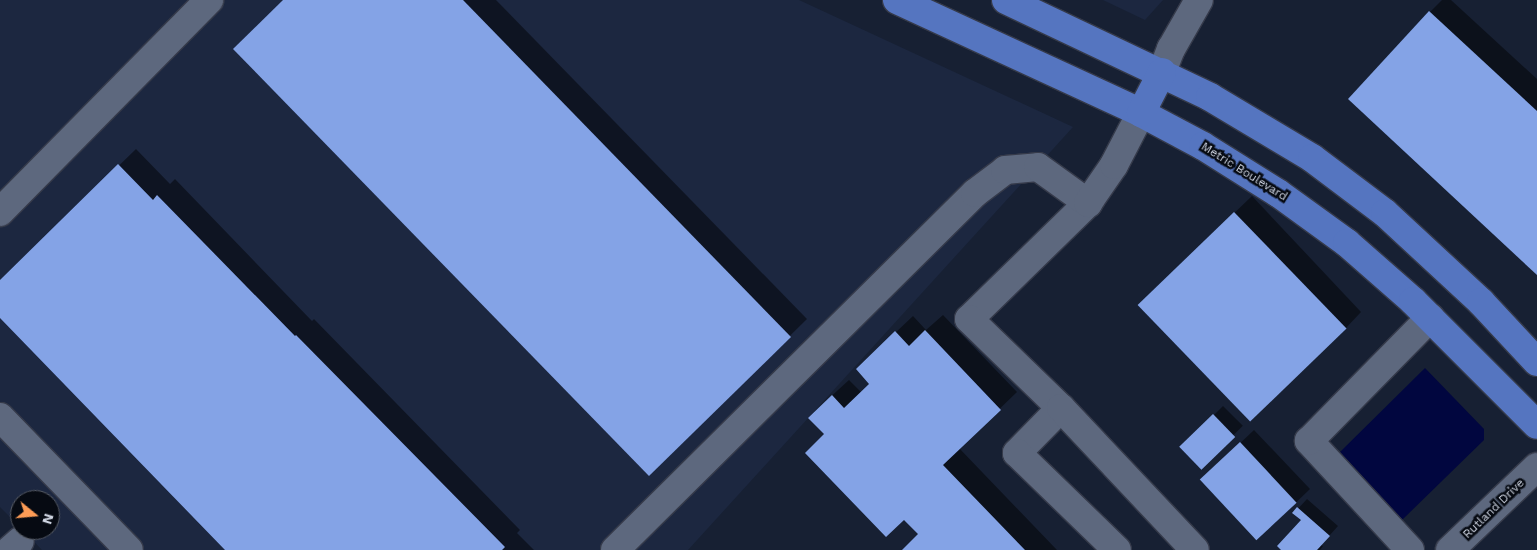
<!DOCTYPE html>
<style>
body{margin:0}
#map{position:relative;width:1537px;height:550px;overflow:hidden;background:#172033;font-family:"Work Sans",sans-serif}
div>[style]{position:absolute}
.built>*{inset:0;background:#1c2740}
.water>*{inset:0;background:#01063f}
.shadow>*{inset:0;background:#0007;transform-origin:0 0}
.building>*{inset:0;background:#84a3e6;transform-origin:0 0}
.roads{filter:drop-shadow(1px 0 #353a4a) drop-shadow(-1px 0 #353a4a) drop-shadow(0 1px #353a4a) drop-shadow(0 -1px #353a4a)}
.minor>*{height:28px;margin:-14px;padding:0 14px;transform-origin:14px;border-radius:14px;background:#5d687e}
.major>*{height:28px;margin:-14px;padding:0 14px;transform-origin:14px;border-radius:14px;background:#5575c0}
span{translate:-50% -50%;white-space:nowrap;text-align:center;line-height:1.15;-webkit-text-stroke:5px #060a12;paint-order:stroke}
.street-label{font-size:12px;color:#cfd5e2}
.north{position:absolute;left:10px;top:490px;width:50px;height:50px;box-sizing:border-box;background:#060a12;border:1px solid #565b65;border-radius:50%;rotate:107deg;font-size:14px;font-weight:700;line-height:20px;text-align:center;color:#cfd5e2}
.north::after{content:'';display:block;margin:auto;width:18px;height:22px;background:#fd9c56;clip-path:polygon(50% 0,100% 100%,50% 72%,0 100%)}
</style>
<div id="map">
<div class="built">
<div style="clip-path:polygon(0 0,799px 0,1073px 127px,688px 550px,42px 550px,23px 530px,50px 530px,50px 500px,20px 500px,20px 527px,0 507px)"></div>
<div style="clip-path:polygon(1103px 0,1163px 0,1145px 20px)"></div>
</div>
<div class="water">
<div style="clip-path:polygon(1425px 368px,1484px 429px,1484px 440px,1402px 520px,1338px 454px)"></div>
</div>
<div class="shadow">
<div style="clip-path:polygon(285px 0,496px 0,807px 319px,649px 474px)"></div>
<div style="clip-path:polygon(1442px 0,1451px 0,1537px 79px,1537px 273px,1430px 12px)"></div>
<div style="clip-path:polygon(136px 149px,170px 184px,175px 179px,312px 321px,314px 319px,520px 530px,517px 533px,534px 550px,227px 550px,0 317px,0 281px)"></div>
<div style="clip-path:polygon(1252px 196px,1361px 312px,1345px 329px,1156px 288px)"></div>
<div style="clip-path:polygon(943px 315px,1017px 392px,959px 448px,1057px 550px,903px 550px,920px 534px,826px 401px,849px 380px,861px 392px,871px 383px,874px 353px,913px 316px,926px 330px)"></div>
<div style="left:1223px;top:406px;width:28px;height:59px;rotate:45deg"></div>
<div style="clip-path:polygon(1254px 430px,1310px 489px,1257px 540px,1215px 467px)"></div>
<div style="clip-path:polygon(1307px 499px,1338px 526px,1321px 545px,1323px 546px,1320px 550px,1283px 550px,1302px 520px,1294px 513px)"></div>
</div>
<div class="building">
<div style="clip-path:polygon(283px 0,463px 0,791px 337px,649px 476px,233px 49px)"></div>
<div style="clip-path:polygon(1429px 11px,1537px 111px,1537px 275px,1348px 99px)"></div>
<div style="clip-path:polygon(118px 164px,153px 200px,157px 195px,295px 336px,296px 335px,505px 547px,502px 550px,225px 550px,0 318px,0 280px)"></div>
<div style="left:1234px;top:212px;width:162px;height:134px;rotate:46deg"></div>
<div style="clip-path:polygon(925px 330px,1001px 410px,943px 465px,1025px 550px,902px 550px,918px 534px,904px 520px,886px 537px,805px 453px,824px 434px,808px 418px,832px 395px,844px 408px,869px 384px,856px 369px,895px 331px,909px 346px)"></div>
<div style="left:1213px;top:414px;width:32px;height:47px;rotate:46deg"></div>
<div style="left:1240px;top:442px;width:83px;height:55px;rotate:47deg"></div>
<div style="clip-path:polygon(1297px 507px,1330px 536px,1317px 550px,1281px 550px,1277px 546px,1301px 520px,1292px 513px)"></div>
</div>
<div class="roads">
<div class="minor">
<div style="left:1162px;top:72px;width:25px;rotate:-69deg"></div>
<div style="left:1171px;top:49px;width:56px;rotate:-60.3deg"></div>
<div style="left:1088px;top:203px;width:166px;rotate:135.7deg"></div>
<div style="left:969px;top:319px;width:128px;rotate:44.1deg"></div>
<div style="left:1061px;top:408px;width:63px;rotate:134.4deg"></div>
<div style="left:1017px;top:453px;width:139px;rotate:44.1deg"></div>
<div style="left:0;top:212px;width:298px;rotate:-45.4deg"></div>
<div style="left:1061px;top:408px;width:195px;rotate:46.7deg"></div>
<div style="left:0;top:417px;width:185px;rotate:45.9deg"></div>
<div style="left:10px;top:550px;width:13px;rotate:-42deg"></div>
<div style="left:615px;top:550px;width:507px;rotate:-44.76deg"></div>
<div style="left:975px;top:193px;width:38px;rotate:-37deg"></div>
<div style="left:1005px;top:170px;width:33px;rotate:-5deg"></div>
<div style="left:1038px;top:167px;width:62px;rotate:35.8deg"></div>
<div style="left:1088px;top:203px;width:46px;rotate:-55.6deg"></div>
<div style="left:1114px;top:165px;width:59px;rotate:-62.6deg"></div>
<div style="left:1410px;top:550px;width:149px;rotate:-132.8deg"></div>
<div style="left:1309px;top:441px;width:173px;rotate:-45.5deg"></div>
<div style="left:1450px;top:550px;width:120px;rotate:-43.7deg"></div>
</div>
<div class="major">
<div style="left:897px;top:0;width:269px;rotate:24.8deg"></div>
<div style="left:1141px;top:113px;width:70px;rotate:28deg"></div>
<div style="left:1203px;top:146px;width:89px;rotate:32.1deg"></div>
<div style="left:1278px;top:193px;width:85px;rotate:35.9deg"></div>
<div style="left:1347px;top:243px;width:88px;rotate:41.3deg"></div>
<div style="left:1413px;top:301px;width:175px;rotate:45deg"></div>
<div style="left:1006px;top:0;width:226px;rotate:25.4deg"></div>
<div style="left:1210px;top:97px;width:119px;rotate:30.9deg"></div>
<div style="left:1312px;top:158px;width:91px;rotate:37deg"></div>
<div style="left:1385px;top:213px;width:131px;rotate:42.8deg"></div>
<div style="left:1481px;top:302px;width:82px;rotate:47deg"></div>
<div style="left:1141px;top:113px;width:46px;rotate:-62.9deg"></div>
</div>
</div>
<div class="street-label">
<span style="left:1244px;top:172px;rotate:32deg">Metric Boulevard</span>
<span style="left:1494px;top:509px;rotate:-44deg">Rutland Drive</span>
</div>
<div class="north">N</div>
</div>
